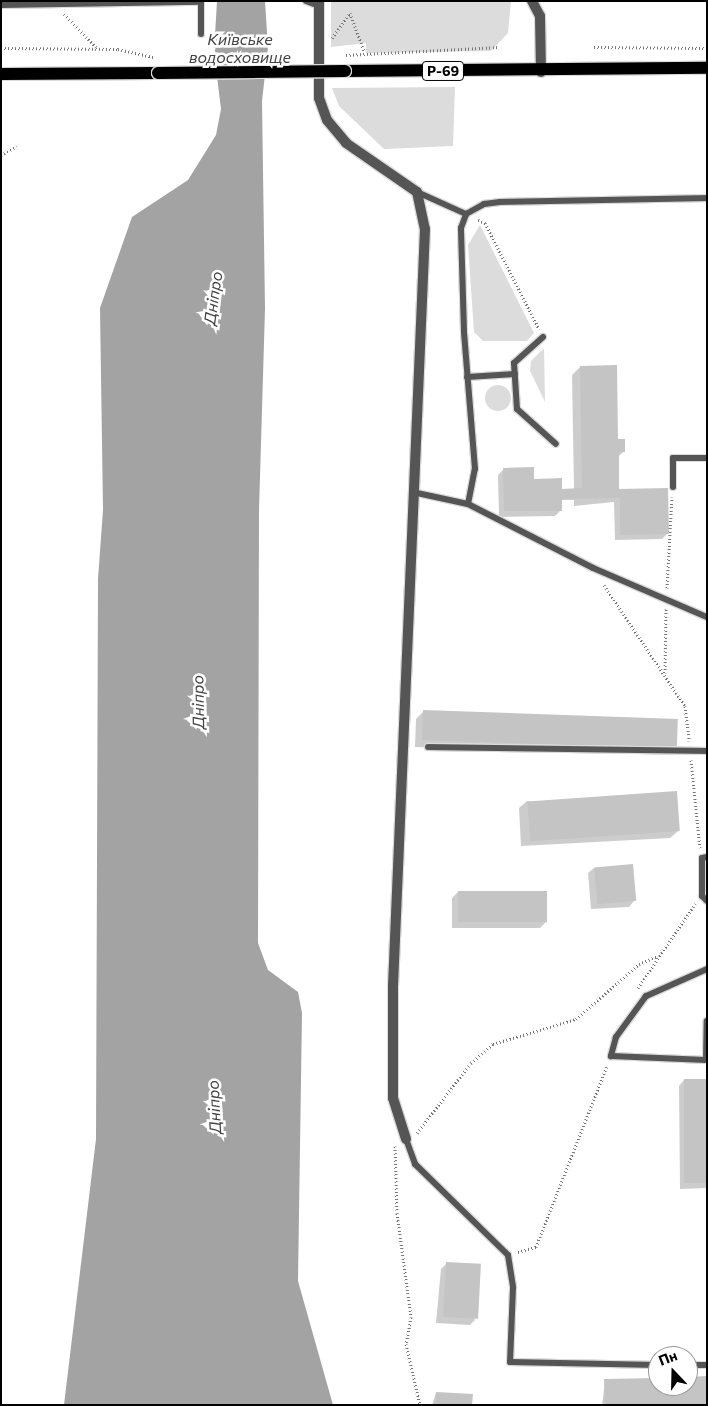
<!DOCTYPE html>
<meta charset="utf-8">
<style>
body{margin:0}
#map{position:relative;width:708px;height:1406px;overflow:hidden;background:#fff;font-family:Commissioner,sans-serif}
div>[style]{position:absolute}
.green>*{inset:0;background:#dcdcdc}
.round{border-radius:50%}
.water>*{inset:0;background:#a3a3a3}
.shadow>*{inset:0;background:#0003}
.building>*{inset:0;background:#c4c4c4;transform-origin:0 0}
.path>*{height:3px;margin-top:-1.5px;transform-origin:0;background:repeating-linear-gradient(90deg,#777 0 1px,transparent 0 3.5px)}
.roads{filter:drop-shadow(1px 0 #dbdbdb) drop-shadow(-1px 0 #dbdbdb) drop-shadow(0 1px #dbdbdb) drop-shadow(0 -1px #dbdbdb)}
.service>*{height:6px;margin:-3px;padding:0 3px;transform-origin:3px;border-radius:3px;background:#555}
.minor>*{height:10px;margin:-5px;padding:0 5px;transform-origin:5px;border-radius:5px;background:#555}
.primary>*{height:12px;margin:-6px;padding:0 6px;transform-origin:6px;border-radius:6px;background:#000}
.bridges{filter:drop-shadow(1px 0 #dbdbdb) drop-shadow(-1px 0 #dbdbdb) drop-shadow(0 1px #dbdbdb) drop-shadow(0 -1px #dbdbdb)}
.primary-bridge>*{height:12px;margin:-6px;padding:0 6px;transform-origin:6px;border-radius:6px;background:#000}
span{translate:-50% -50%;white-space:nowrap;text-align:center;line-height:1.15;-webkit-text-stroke:5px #fff;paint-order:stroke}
.shield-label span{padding:1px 4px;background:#fff;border:1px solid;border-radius:4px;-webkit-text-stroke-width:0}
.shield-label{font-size:14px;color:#000;font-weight:700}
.water-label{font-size:16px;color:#444;font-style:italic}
.frame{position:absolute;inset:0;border:2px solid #000;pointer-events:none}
.north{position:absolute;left:648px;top:1346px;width:50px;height:50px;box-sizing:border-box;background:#fff;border:1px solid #999;border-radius:50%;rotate:339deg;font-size:14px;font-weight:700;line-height:20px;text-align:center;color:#000}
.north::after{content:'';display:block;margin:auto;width:18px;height:22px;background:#000;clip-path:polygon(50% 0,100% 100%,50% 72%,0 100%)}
</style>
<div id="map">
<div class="green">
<div style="clip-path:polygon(331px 1px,511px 1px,508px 33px,491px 51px,366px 53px,366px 43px,331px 47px)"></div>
<div style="clip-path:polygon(455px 87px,453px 146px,384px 149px,339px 106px,332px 88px)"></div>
<div style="clip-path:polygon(480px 225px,534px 333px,527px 341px,483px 341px,474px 332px,468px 245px)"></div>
<div style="clip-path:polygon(544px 348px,545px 402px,530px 371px,531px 361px)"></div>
<div class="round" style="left:485px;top:385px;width:26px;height:26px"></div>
</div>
<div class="water">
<div style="clip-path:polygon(217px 1px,265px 1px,268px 48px,262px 101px,265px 309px,259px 511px,258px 943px,268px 970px,298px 992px,302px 1013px,298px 1281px,333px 1405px,64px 1405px,96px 1139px,98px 579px,103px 510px,100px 308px,132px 217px,188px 180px,216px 135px,221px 109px,214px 52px)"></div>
</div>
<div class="shadow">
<div style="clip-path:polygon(580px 367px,624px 451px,618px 457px,618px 490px,668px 533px,662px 539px,615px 540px,614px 502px,574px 506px,574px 500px,561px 500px,561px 510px,555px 516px,499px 517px,498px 475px,504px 469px,560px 492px,574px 490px,572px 375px)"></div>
<div style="clip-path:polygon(424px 711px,676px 747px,668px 755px,415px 747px,416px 719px)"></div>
<div style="clip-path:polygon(527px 801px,678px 831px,670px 838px,521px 846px,519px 808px)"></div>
<div style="clip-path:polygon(594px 868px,634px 901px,629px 907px,591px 909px,588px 873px)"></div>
<div style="clip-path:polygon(458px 892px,546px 922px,540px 928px,452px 928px,452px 898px)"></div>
<div style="clip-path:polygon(684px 1080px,707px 1080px,707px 1188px,680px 1189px,679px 1086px)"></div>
<div style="clip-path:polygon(447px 1263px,475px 1320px,470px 1325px,436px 1323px,441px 1269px)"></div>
<div style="clip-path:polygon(688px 1378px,707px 1405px,602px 1405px,605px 1381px,658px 1379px,658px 1386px,688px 1386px)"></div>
<div style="clip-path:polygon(436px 1393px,471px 1405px,432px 1405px)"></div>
</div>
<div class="building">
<div style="clip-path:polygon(617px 365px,618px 439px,625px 439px,625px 452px,619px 452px,619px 489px,668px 488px,669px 534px,620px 535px,620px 498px,562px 499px,562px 511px,504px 511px,503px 468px,534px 467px,534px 479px,562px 478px,562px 489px,582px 488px,580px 366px)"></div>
<div style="left:423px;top:710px;width:255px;height:30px;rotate:2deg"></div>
<div style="left:677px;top:791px;width:40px;height:150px;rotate:86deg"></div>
<div style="left:633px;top:864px;width:37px;height:39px;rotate:85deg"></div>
<div style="left:458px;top:891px;width:89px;height:31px"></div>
<div style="left:684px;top:1079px;width:23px;height:104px"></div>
<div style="left:446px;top:1262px;width:35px;height:55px;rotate:3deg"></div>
<div style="clip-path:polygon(707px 1376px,707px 1405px,605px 1405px,604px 1379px,658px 1378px,658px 1386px,688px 1386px,688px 1377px)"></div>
<div style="clip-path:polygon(436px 1392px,473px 1394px,472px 1405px,435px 1405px)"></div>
</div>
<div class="path">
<div style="left:64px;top:14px;width:46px;rotate:45.9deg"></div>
<div style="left:332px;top:38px;width:31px;rotate:-54deg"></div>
<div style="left:350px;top:13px;width:40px;rotate:69.8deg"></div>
<div style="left:594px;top:47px;width:113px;rotate:0.5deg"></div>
<div style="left:1px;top:48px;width:117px;rotate:0.5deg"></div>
<div style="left:118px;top:49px;width:37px;rotate:13deg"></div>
<div style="left:346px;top:55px;width:153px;rotate:-3deg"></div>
<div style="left:1px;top:155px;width:18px;rotate:-29deg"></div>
<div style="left:478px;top:220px;width:8px;rotate:23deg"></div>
<div style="left:485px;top:223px;width:119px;rotate:63deg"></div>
<div style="left:604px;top:585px;width:146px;rotate:56.2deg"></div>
<div style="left:685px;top:706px;width:35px;rotate:83deg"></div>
<div style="left:667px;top:588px;width:91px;rotate:-86.9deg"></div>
<div style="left:665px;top:673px;width:64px;rotate:-89.1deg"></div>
<div style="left:691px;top:760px;width:88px;rotate:84.2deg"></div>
<div style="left:638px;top:988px;width:102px;rotate:-55.8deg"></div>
<div style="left:417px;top:1133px;width:88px;rotate:-52.4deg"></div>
<div style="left:471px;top:1063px;width:29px;rotate:-41deg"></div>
<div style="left:493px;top:1044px;width:87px;rotate:-16.8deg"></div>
<div style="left:576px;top:1019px;width:84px;rotate:-41.1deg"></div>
<div style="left:639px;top:964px;width:21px;rotate:-23deg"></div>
<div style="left:395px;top:1146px;width:67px;rotate:88.3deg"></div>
<div style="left:397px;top:1213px;width:105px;rotate:82.3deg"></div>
<div style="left:411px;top:1317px;width:27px;rotate:100deg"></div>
<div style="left:406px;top:1344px;width:63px;rotate:77.1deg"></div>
<div style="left:518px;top:1252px;width:19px;rotate:-16deg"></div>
<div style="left:536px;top:1247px;width:194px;rotate:-68.6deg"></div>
</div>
<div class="roads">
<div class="service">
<div style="left:306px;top:1px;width:14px;rotate:21deg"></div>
<div style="left:1px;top:5px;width:200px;rotate:-0.9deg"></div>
<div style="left:201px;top:34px;width:33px;rotate:-90deg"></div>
<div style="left:417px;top:192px;width:54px;rotate:24.2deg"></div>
<div style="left:543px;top:337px;width:39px;rotate:138deg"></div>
<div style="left:514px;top:363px;width:46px;rotate:86.3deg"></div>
<div style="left:517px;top:409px;width:52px;rotate:41.9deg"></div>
<div style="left:467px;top:377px;width:48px;rotate:-3.6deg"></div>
<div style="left:673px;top:487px;width:29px;rotate:-90deg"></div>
<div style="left:673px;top:458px;width:34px"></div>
<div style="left:417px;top:493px;width:52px;rotate:12.2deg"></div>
<div style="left:468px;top:504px;width:140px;rotate:27.1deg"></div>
<div style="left:593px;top:568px;width:124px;rotate:23.3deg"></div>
<div style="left:468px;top:504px;width:36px;rotate:-79deg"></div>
<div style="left:475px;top:469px;width:138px;rotate:-94.6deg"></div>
<div style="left:464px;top:331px;width:103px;rotate:-91.7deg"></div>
<div style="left:461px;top:228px;width:15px;rotate:-70deg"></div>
<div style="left:466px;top:214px;width:21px;rotate:-29deg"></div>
<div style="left:484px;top:204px;width:16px;rotate:-7deg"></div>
<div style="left:500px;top:202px;width:207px;rotate:-1.1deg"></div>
<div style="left:428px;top:747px;width:279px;rotate:0.8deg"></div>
<div style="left:707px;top:857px;width:5px;rotate:169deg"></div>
<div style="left:702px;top:858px;width:38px;rotate:90deg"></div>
<div style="left:702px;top:896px;width:7px;rotate:45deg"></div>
<div style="left:707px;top:969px;width:67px;rotate:156.1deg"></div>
<div style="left:646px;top:996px;width:51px;rotate:126.2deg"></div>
<div style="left:616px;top:1037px;width:20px;rotate:105deg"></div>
<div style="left:611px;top:1056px;width:95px;rotate:2.4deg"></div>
<div style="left:706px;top:1060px;width:39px;rotate:-89deg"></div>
<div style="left:406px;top:1139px;width:27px;rotate:70deg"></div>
<div style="left:415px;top:1164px;width:130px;rotate:44.4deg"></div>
<div style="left:508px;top:1255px;width:33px;rotate:81deg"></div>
<div style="left:513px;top:1288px;width:74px;rotate:92.3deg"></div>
<div style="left:510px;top:1362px;width:148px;rotate:1.2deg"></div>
<div style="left:688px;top:1365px;width:19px"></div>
</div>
<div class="minor">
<div style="left:319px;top:1px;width:97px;rotate:90deg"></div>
<div style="left:319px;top:98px;width:23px;rotate:70deg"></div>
<div style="left:327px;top:120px;width:30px;rotate:50deg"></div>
<div style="left:346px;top:143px;width:86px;rotate:34.6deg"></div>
<div style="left:417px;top:192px;width:38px;rotate:78deg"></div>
<div style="left:425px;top:229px;width:758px;rotate:92.42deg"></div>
<div style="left:393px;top:986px;width:112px;rotate:90deg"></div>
<div style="left:393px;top:1098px;width:43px;rotate:72.4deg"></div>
<div style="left:532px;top:1px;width:17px;rotate:62deg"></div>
<div style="left:540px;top:16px;width:56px;rotate:89deg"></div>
</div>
<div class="primary">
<div style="left:345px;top:71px;width:362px;rotate:-0.5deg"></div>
<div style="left:1px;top:74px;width:157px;rotate:-0.4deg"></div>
</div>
</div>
<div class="bridges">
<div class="primary-bridge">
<div style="left:158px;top:73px;width:187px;rotate:-0.6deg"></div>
</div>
</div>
<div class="shield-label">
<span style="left:443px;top:71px">Р-69</span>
</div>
<div class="water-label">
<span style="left:240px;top:48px">Київське<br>водосховище</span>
<span style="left:213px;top:298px;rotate:-82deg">Дніпро</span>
<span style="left:198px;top:702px;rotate:-91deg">Дніпро</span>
<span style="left:214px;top:1107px;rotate:-93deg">Дніпро</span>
</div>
<div class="frame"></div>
<div class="north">Пн</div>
</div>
